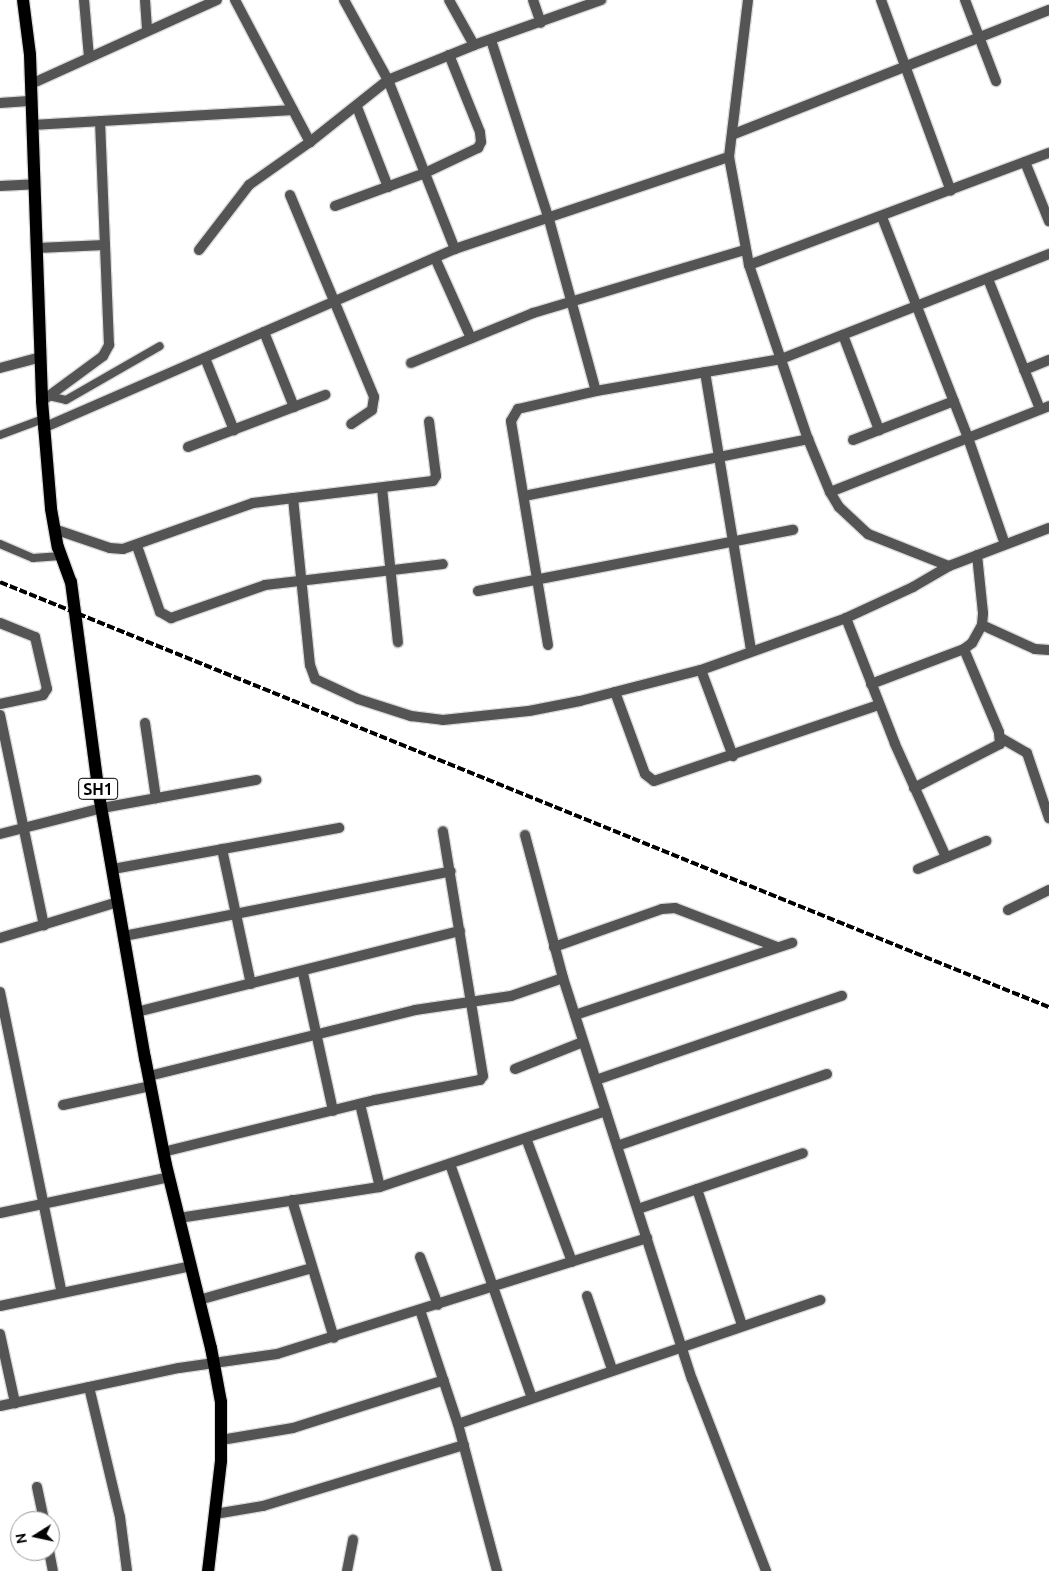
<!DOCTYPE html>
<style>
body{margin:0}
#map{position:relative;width:1049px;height:1571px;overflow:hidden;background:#fff;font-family:Ubuntu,sans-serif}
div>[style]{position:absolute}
.roads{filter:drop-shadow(1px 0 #dbdbdb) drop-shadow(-1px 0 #dbdbdb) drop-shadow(0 1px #dbdbdb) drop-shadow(0 -1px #dbdbdb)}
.lane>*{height:8px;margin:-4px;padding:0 4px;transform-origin:4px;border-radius:4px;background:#545454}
.street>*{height:10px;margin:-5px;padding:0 5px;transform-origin:5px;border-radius:5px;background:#545454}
.primary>*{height:12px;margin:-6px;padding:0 6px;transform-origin:6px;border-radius:6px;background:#000}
.rail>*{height:4px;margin-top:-2px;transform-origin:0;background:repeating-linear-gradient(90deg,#000 0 8px,transparent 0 10.5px)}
span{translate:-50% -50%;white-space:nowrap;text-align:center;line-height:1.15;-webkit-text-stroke:4.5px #fff;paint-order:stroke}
.shield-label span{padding:1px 4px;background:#fff;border:1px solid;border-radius:4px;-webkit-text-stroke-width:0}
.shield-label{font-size:16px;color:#000;font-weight:700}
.north{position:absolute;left:10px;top:1511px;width:50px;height:50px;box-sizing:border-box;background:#fff;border:1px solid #999;border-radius:50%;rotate:260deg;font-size:14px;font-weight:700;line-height:20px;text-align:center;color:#000}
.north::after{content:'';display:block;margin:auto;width:18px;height:22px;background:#000;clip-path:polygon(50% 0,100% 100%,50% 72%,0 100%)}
</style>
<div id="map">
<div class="roads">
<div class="lane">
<div style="left:49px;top:396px;width:17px;rotate:13deg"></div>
<div style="left:66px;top:400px;width:108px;rotate:-29.9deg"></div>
<div style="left:0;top:435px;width:46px;rotate:-20.4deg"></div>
<div style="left:0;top:544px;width:36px;rotate:23deg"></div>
<div style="left:33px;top:558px;width:28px;rotate:-4deg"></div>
</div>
<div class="street">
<div style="left:84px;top:0;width:57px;rotate:85deg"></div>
<div style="left:145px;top:0;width:29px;rotate:86deg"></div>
<div style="left:235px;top:0;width:161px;rotate:62.2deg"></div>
<div style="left:310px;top:142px;width:100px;rotate:-38.5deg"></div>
<div style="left:388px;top:80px;width:93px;rotate:-22.1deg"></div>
<div style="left:474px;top:45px;width:51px;rotate:-119.1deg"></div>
<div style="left:344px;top:0;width:91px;rotate:61.2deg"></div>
<div style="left:388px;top:80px;width:182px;rotate:68.4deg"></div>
<div style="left:533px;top:0;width:24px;rotate:71deg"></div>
<div style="left:881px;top:0;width:203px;rotate:69.9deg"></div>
<div style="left:965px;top:0;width:87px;rotate:69.1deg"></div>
<div style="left:491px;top:40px;width:185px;rotate:72.1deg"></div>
<div style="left:548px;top:216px;width:181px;rotate:74.7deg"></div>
<div style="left:474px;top:45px;width:135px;rotate:-19.5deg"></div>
<div style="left:31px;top:84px;width:204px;rotate:-24.3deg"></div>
<div style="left:0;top:103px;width:32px;rotate:-4deg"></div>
<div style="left:357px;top:107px;width:86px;rotate:68.8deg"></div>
<div style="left:33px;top:125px;width:260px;rotate:-3.3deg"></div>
<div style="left:734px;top:134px;width:339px;rotate:-21.5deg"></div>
<div style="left:729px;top:157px;width:110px;rotate:79.5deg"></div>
<div style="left:749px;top:265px;width:184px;rotate:71.3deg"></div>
<div style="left:808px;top:439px;width:57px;rotate:67.5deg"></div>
<div style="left:830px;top:492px;width:17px;rotate:59deg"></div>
<div style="left:839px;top:507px;width:40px;rotate:43deg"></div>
<div style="left:868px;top:534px;width:87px;rotate:21.6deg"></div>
<div style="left:1025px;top:162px;width:64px;rotate:67.9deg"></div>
<div style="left:0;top:186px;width:35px;rotate:-3deg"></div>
<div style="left:290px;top:195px;width:219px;rotate:67.4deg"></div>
<div style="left:374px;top:397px;width:13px;rotate:99deg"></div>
<div style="left:372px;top:410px;width:25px;rotate:146deg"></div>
<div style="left:335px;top:206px;width:96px;rotate:-20.1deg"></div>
<div style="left:425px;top:173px;width:59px;rotate:-25.3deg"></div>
<div style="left:478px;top:148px;width:7px;rotate:-63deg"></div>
<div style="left:481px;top:142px;width:10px;rotate:-96deg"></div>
<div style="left:480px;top:132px;width:83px;rotate:-111.9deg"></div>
<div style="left:882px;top:217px;width:237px;rotate:68.7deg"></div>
<div style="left:968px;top:438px;width:112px;rotate:70.8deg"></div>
<div style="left:37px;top:248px;width:68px;rotate:-2.5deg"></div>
<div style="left:199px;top:250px;width:82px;rotate:-52.4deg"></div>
<div style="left:249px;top:185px;width:75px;rotate:-35.2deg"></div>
<div style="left:435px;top:258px;width:88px;rotate:65.8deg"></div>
<div style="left:749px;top:265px;width:320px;rotate:-20.5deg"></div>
<div style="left:988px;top:279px;width:140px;rotate:68.2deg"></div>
<div style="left:264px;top:332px;width:81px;rotate:68.2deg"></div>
<div style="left:843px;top:335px;width:102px;rotate:69.2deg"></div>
<div style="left:205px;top:358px;width:78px;rotate:68.1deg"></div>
<div style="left:411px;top:363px;width:132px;rotate:-22.3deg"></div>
<div style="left:533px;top:313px;width:221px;rotate:-16.6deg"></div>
<div style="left:0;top:368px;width:42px;rotate:-15deg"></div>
<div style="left:1024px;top:370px;width:27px;rotate:-22deg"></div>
<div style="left:705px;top:372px;width:282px;rotate:80.6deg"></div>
<div style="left:42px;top:401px;width:76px;rotate:-36.4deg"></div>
<div style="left:103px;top:356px;width:13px;rotate:-61deg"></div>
<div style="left:109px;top:345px;width:224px;rotate:-92.3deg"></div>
<div style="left:43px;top:428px;width:449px;rotate:-23.5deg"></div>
<div style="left:455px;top:249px;width:289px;rotate:-18.6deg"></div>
<div style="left:729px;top:157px;width:158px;rotate:-83.1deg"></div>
<div style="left:853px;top:440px;width:108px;rotate:-21.1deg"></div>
<div style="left:188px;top:447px;width:147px;rotate:-20.8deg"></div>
<div style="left:382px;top:488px;width:155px;rotate:84.1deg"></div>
<div style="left:830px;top:492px;width:235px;rotate:-21.4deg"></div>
<div style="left:524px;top:496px;width:290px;rotate:-11.3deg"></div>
<div style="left:293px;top:498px;width:168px;rotate:84.2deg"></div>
<div style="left:310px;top:665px;width:15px;rotate:70deg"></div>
<div style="left:315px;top:679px;width:47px;rotate:24.9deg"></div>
<div style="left:358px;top:699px;width:56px;rotate:17.8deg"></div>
<div style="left:411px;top:716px;width:32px;rotate:7deg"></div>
<div style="left:443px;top:720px;width:86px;rotate:-6deg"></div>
<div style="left:529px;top:711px;width:52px;rotate:-11.1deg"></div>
<div style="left:580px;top:701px;width:125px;rotate:-14.4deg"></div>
<div style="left:701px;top:670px;width:154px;rotate:-19.7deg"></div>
<div style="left:846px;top:618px;width:74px;rotate:-24.8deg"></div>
<div style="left:913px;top:587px;width:42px;rotate:-30.3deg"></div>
<div style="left:949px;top:566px;width:107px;rotate:-20.8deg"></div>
<div style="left:54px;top:529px;width:59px;rotate:18.7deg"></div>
<div style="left:110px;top:548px;width:13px;rotate:4deg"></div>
<div style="left:123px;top:549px;width:138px;rotate:-19.5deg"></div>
<div style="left:253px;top:503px;width:181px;rotate:-7deg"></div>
<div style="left:433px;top:481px;width:6px;rotate:-59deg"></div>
<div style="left:436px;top:476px;width:55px;rotate:-97.3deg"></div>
<div style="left:137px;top:546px;width:70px;rotate:70.8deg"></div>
<div style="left:160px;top:612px;width:13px;rotate:29deg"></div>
<div style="left:171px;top:618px;width:100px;rotate:-19.3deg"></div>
<div style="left:265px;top:585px;width:179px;rotate:-6.7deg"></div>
<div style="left:478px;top:591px;width:321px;rotate:-11deg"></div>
<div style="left:846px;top:618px;width:135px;rotate:68.7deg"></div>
<div style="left:895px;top:744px;width:124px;rotate:65.7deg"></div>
<div style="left:0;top:623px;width:38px;rotate:22deg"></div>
<div style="left:35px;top:637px;width:53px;rotate:77deg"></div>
<div style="left:47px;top:689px;width:7px;rotate:124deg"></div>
<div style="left:43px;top:695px;width:44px;rotate:168.2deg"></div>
<div style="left:982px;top:625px;width:58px;rotate:24.4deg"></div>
<div style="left:1035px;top:649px;width:14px;rotate:4deg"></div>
<div style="left:548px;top:645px;width:227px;rotate:-99.4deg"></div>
<div style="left:511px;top:421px;width:14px;rotate:-60deg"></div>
<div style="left:518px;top:409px;width:80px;rotate:-13deg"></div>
<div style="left:596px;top:391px;width:188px;rotate:-9.8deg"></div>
<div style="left:781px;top:359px;width:288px;rotate:-21.4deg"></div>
<div style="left:701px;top:670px;width:92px;rotate:69.6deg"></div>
<div style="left:871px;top:684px;width:99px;rotate:-20.6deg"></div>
<div style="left:964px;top:649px;width:10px;rotate:-37deg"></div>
<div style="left:972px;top:643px;width:21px;rotate:-61deg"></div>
<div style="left:982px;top:625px;width:12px;rotate:-85deg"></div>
<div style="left:983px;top:613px;width:58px;rotate:-95.9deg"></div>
<div style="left:615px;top:692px;width:87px;rotate:69.9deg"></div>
<div style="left:645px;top:774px;width:11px;rotate:38deg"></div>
<div style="left:654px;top:781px;width:237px;rotate:-18.7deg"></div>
<div style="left:0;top:715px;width:215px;rotate:78.2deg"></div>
<div style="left:145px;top:723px;width:76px;rotate:81.7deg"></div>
<div style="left:1001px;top:738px;width:30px;rotate:30deg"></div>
<div style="left:1027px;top:753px;width:69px;rotate:71.3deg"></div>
<div style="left:914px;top:788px;width:97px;rotate:-27.1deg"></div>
<div style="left:1000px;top:744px;width:12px;rotate:-95deg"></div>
<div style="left:999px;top:732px;width:90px;rotate:-112.9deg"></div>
<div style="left:0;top:834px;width:105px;rotate:-14.3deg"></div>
<div style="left:102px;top:808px;width:157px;rotate:-10.3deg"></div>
<div style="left:525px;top:835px;width:148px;rotate:75.1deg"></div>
<div style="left:563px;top:978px;width:421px;rotate:72.2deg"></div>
<div style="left:692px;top:1379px;width:206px;rotate:68.9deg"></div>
<div style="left:222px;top:849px;width:138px;rotate:77.9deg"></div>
<div style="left:113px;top:869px;width:230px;rotate:-10.3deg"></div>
<div style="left:918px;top:869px;width:74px;rotate:-22.4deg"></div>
<div style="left:1008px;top:910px;width:46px;rotate:-26deg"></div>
<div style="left:124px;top:936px;width:333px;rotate:-11.2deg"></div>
<div style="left:0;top:938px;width:123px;rotate:-17deg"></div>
<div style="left:554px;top:947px;width:114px;rotate:-19.4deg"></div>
<div style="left:662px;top:909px;width:13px;rotate:-4deg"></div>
<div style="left:675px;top:908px;width:109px;rotate:20.9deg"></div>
<div style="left:303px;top:973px;width:141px;rotate:77.7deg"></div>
<div style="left:0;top:992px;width:307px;rotate:78.4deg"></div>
<div style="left:137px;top:1012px;width:333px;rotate:-14.1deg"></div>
<div style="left:575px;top:1015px;width:229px;rotate:-18.4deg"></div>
<div style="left:515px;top:1069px;width:73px;rotate:-21.7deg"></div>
<div style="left:149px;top:1076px;width:274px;rotate:-13.9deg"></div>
<div style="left:415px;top:1010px;width:97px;rotate:-8.3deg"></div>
<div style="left:511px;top:996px;width:55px;rotate:-19.1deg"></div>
<div style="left:596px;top:1080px;width:260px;rotate:-18.9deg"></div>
<div style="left:360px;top:1104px;width:85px;rotate:76.5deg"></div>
<div style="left:63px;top:1105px;width:89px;rotate:-12.3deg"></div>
<div style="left:526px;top:1138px;width:132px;rotate:69.6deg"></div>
<div style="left:617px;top:1146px;width:222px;rotate:-18.9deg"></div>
<div style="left:163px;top:1152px;width:218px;rotate:-13.8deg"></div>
<div style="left:375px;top:1100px;width:107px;rotate:-10.8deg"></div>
<div style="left:480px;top:1080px;width:5px;rotate:-53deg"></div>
<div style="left:483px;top:1076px;width:248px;rotate:-99.3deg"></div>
<div style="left:450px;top:1164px;width:248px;rotate:70.7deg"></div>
<div style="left:697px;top:1189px;width:143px;rotate:71.7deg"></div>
<div style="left:292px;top:1200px;width:144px;rotate:73.1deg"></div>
<div style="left:638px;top:1209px;width:174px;rotate:-18.7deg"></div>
<div style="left:0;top:1213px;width:173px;rotate:-12deg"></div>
<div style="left:179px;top:1218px;width:203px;rotate:-8.8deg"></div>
<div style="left:380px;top:1187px;width:238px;rotate:-18.6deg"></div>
<div style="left:420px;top:1257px;width:51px;rotate:69.4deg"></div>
<div style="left:587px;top:1296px;width:77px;rotate:71.1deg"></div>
<div style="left:199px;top:1300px;width:117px;rotate:-15.8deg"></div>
<div style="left:0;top:1306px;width:195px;rotate:-11.8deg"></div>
<div style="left:420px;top:1310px;width:120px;rotate:71.6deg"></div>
<div style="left:458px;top:1424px;width:152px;rotate:75.1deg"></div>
<div style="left:0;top:1334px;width:71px;rotate:77.7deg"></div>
<div style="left:89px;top:1387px;width:134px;rotate:76.6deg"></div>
<div style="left:120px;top:1517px;width:54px;rotate:82.6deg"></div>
<div style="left:0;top:1406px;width:183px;rotate:-12deg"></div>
<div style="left:179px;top:1368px;width:99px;rotate:-8.1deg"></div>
<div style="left:277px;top:1354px;width:388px;rotate:-17.4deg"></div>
<div style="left:458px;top:1424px;width:383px;rotate:-18.9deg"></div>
<div style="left:221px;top:1440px;width:73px;rotate:-9.5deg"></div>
<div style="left:293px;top:1428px;width:158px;rotate:-17.6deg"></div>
<div style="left:37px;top:1487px;width:35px;rotate:78deg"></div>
<div style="left:215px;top:1514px;width:49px;rotate:-9.5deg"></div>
<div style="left:263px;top:1506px;width:210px;rotate:-16.9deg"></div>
<div style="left:49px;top:1551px;width:20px;rotate:79deg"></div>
<div style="left:347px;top:1571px;width:32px;rotate:-79deg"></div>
</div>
<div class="primary">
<div style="left:23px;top:0;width:55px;rotate:82.7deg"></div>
<div style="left:30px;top:55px;width:346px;rotate:88deg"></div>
<div style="left:42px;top:401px;width:108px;rotate:85.2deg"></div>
<div style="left:51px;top:509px;width:39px;rotate:80deg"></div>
<div style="left:58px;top:547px;width:37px;rotate:70deg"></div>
<div style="left:71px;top:582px;width:215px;rotate:82.5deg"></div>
<div style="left:99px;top:795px;width:267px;rotate:80.1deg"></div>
<div style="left:145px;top:1058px;width:109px;rotate:78.9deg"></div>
<div style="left:166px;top:1165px;width:188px;rotate:76.2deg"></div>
<div style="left:211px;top:1348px;width:55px;rotate:79.5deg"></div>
<div style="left:221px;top:1402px;width:59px;rotate:90deg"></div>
<div style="left:221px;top:1461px;width:111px;rotate:96.7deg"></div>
</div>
</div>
<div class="rail">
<div style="left:0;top:582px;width:1132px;rotate:22.06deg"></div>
</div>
<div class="shield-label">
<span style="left:98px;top:789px">SH1</span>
</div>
<div class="north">N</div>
</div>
